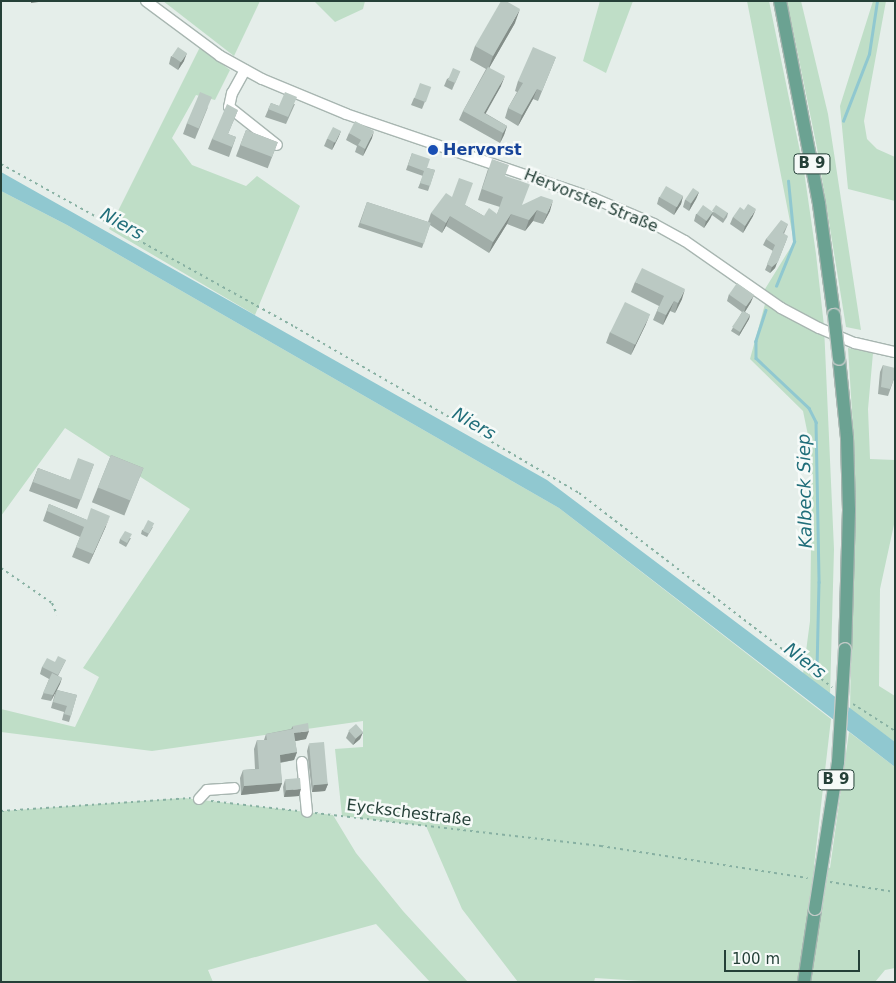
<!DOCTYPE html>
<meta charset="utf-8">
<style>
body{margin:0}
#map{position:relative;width:896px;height:983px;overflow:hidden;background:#e5eeea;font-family:"DejaVu Sans",sans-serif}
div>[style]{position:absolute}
.green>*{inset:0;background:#bfdec7}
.water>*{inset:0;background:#90c8d0}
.stream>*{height:2.5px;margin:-1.25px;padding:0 1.25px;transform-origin:1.25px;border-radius:1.25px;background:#90c8d0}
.path>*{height:2px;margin-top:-1px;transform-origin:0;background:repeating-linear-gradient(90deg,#87b0a2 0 2.5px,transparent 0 6.5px)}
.roads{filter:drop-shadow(1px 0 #a8b6b1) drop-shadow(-1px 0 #a8b6b1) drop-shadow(0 1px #a8b6b1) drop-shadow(0 -1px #a8b6b1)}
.minor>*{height:10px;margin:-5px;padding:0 5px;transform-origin:5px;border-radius:5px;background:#fff}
.major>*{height:12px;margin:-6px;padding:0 6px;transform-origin:6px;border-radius:6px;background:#6ba292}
.bridges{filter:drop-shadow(1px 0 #c2cac7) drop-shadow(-1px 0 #c2cac7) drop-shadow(0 1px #c2cac7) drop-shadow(0 -1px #c2cac7)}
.major-bridge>*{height:12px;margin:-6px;padding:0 6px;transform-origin:6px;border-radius:6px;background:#6ba292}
.wall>*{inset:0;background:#a1ada8;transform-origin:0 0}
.shaded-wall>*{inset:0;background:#838d88}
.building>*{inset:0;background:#bbc9c3;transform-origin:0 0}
.dots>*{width:14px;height:14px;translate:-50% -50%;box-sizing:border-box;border:2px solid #f6faf8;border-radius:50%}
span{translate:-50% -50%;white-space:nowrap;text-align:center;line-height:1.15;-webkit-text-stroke:5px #f6faf8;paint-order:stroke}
.shield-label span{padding:1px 4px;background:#f6faf8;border:1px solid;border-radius:4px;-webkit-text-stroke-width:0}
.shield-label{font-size:15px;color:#254038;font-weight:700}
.transit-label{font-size:16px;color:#164399;font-weight:700}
.left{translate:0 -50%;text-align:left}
.street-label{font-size:16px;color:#254038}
.water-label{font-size:18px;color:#206e7a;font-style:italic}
.frame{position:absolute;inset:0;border:2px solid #254038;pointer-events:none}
.scale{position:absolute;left:724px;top:950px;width:136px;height:22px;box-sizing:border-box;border:2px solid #254038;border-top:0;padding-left:6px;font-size:15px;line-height:18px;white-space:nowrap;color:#254038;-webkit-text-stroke:4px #f6faf8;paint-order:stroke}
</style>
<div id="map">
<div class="green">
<div style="clip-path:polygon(163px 1px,260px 1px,234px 56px)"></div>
<div style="clip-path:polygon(314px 1px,365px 1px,363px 9px,335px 22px)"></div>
<div style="clip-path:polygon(600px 1px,633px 1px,606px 73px,583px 61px)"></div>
<div style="clip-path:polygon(747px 1px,769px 1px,804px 171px,816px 254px,824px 326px,834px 549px,830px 695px,803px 674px,810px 621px,811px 548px,811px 450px,803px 411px,750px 359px,765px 304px,765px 289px,794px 242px)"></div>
<div style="clip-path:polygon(787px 1px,801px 1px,828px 114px,861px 330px,846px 327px,817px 148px)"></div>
<div style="clip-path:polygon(873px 1px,886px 1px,864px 121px,867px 139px,877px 149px,895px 157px,895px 201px,848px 189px,840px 106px)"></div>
<div style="clip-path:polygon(200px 47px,230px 70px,215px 100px,196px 95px,172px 138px,192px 165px,246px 186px,257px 176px,300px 206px,255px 315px,109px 229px)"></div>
<div style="clip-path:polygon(1px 191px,67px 225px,559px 508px,831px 719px,814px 866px,830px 868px,849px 732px,895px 767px,895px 968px,885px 970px,875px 982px,658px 982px,595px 978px,594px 982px,518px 982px,462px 909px,426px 826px,342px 816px,335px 749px,363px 747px,363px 721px,152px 751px,1px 732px,1px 709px,75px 727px,99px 677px,83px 668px,190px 509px,65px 428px,1px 516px)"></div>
<div style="clip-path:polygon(848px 348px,873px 353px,868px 409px,870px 459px,895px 460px,895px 520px,880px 589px,879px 686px,895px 696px,895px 742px,850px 710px,855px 460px)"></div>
<div style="clip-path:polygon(184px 798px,333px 815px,356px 853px,403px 911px,468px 982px,430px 982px,376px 924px,208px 970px,213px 982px,1px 982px,1px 808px,3px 811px)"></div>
</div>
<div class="water">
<div style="clip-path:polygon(1px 172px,547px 480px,895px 742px,895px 767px,559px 508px,67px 225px,1px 191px)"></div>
</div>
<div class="stream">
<div style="left:843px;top:121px;width:72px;rotate:-68.8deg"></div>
<div style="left:869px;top:54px;width:54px;rotate:-81.4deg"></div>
<div style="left:776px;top:286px;width:48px;rotate:-67.8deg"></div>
<div style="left:794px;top:242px;width:61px;rotate:-95.6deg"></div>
<div style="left:766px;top:310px;width:33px;rotate:108deg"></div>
<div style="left:756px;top:341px;width:17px;rotate:90deg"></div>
<div style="left:756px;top:358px;width:73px;rotate:43.3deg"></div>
<div style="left:809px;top:408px;width:16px;rotate:63deg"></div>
<div style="left:816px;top:422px;width:160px;rotate:88.9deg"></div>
<div style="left:819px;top:582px;width:85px;rotate:91.3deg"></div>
</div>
<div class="path">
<div style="left:1px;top:164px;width:336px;rotate:29deg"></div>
<div style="left:295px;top:327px;width:329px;rotate:30.3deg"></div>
<div style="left:579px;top:493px;width:319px;rotate:37.5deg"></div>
<div style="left:895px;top:440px;width:20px;rotate:90deg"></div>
<div style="left:1px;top:568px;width:62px;rotate:34.5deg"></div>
<div style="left:52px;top:603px;width:13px;rotate:67deg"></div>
<div style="left:853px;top:704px;width:50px;rotate:32.7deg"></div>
<div style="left:211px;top:801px;width:88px;rotate:6.6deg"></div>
<div style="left:1px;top:811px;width:190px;rotate:-3.9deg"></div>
<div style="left:315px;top:813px;width:288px;rotate:6.6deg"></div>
<div style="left:601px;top:846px;width:209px;rotate:8.8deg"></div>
<div style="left:830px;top:882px;width:66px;rotate:8.7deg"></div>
</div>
<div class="roads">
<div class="minor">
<div style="left:146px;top:1px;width:92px;rotate:36.6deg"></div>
<div style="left:220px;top:56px;width:48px;rotate:28.7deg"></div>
<div style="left:262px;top:79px;width:91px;rotate:22.6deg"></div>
<div style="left:346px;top:114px;width:261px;rotate:18.8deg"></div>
<div style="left:593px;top:198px;width:66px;rotate:23.1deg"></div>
<div style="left:654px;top:224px;width:35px;rotate:29deg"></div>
<div style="left:685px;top:241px;width:117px;rotate:34.9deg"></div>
<div style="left:781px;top:308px;width:43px;rotate:27.8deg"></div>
<div style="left:819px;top:328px;width:39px;rotate:23deg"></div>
<div style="left:855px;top:343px;width:41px;rotate:12.7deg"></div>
<div style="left:245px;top:70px;width:26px;rotate:119deg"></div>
<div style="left:232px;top:93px;width:14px;rotate:102deg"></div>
<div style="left:229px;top:107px;width:61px;rotate:38.4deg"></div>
<div style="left:302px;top:762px;width:50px;rotate:84.3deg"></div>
<div style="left:199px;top:799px;width:12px;rotate:-48deg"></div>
<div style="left:207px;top:790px;width:27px;rotate:-4deg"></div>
</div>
<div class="major">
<div style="left:780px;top:1px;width:207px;rotate:79.1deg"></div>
<div style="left:819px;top:204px;width:112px;rotate:82.3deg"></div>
<div style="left:839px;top:359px;width:79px;rotate:84.2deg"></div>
<div style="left:847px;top:438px;width:72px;rotate:88.4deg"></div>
<div style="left:849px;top:510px;width:139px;rotate:91.6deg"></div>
<div style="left:804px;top:982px;width:74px;rotate:-81.4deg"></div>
</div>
</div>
<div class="bridges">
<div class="major-bridge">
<div style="left:834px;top:315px;width:44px;rotate:83.5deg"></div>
<div style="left:815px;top:909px;width:149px;rotate:-81.1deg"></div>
<div style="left:838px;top:762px;width:113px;rotate:-86.5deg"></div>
</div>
</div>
<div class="wall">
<div style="clip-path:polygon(515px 23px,489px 68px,501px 86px,485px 113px,507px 126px,504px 135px,500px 143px,459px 120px,463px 111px,486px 69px,470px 60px,475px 46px)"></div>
<div style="clip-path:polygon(171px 56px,184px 61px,178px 70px,169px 64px)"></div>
<div style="clip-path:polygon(556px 57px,538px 101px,533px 99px,518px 126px,505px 118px,508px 108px,517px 92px,515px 91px,518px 81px)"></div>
<div style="clip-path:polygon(460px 71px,452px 90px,444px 86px,447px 79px)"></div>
<div style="clip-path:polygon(428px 94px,422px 109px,411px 105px,414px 98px)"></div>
<div style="clip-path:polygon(271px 103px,279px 106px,295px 104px,286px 124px,265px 117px)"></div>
<div style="clip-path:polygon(208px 107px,195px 139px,183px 134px,187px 123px)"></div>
<div style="clip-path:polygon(238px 110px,228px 134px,236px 137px,229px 157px,208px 149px,212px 139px)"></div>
<div style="left:246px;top:130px;width:34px;height:28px;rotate:21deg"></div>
<div style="clip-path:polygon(341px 131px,338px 138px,332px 150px,324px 146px,327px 139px)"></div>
<div style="clip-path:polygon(349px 133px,372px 138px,363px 156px,355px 152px,357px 146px,346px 140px)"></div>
<div style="clip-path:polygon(412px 153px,427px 168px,435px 170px,428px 191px,418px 188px,423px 176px,406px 170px)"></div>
<div style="clip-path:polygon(488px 169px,505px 176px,522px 205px,550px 211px,543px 224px,533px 221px,525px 231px,507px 224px,489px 253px,446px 226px,442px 233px,430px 225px,422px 248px,358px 227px,367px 202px,428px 222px,431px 213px,465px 205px,484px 216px,497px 214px,500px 207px,478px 200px)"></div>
<div style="clip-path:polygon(699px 192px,696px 199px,689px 211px,683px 207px,685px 200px)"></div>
<div style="clip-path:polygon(683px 196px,681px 204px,674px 215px,657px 204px,659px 197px)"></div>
<div style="clip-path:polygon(712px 212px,728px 213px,727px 217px,723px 223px,712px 215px,710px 219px,704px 228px,694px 221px,696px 214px)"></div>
<div style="clip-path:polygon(753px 216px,743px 233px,730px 224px,733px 217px)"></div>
<div style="clip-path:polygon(788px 224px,784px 234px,775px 268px,770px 273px,765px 270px,773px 251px,763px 245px,766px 239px)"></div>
<div style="clip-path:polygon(635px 282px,682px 299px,675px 313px,670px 311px,663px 325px,653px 320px,659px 306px,631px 292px)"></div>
<div style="clip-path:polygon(729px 294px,751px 302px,745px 312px,750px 315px,749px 319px,739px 336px,731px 331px,742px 312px,727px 301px)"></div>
<div style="clip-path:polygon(646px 324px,631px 355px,606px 343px,610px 332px)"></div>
<div style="clip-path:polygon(883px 365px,895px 376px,888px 396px,878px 394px,880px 372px)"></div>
<div style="left:111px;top:455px;width:35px;height:51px;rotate:22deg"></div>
<div style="clip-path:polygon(94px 464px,77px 509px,29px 491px,38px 468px,70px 480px)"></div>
<div style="clip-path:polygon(49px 504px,87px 520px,106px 526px,89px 564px,72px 557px,80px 537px,43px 521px)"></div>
<div style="clip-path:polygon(153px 527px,147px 537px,141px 534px,142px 530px)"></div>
<div style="clip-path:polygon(131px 538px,126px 547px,119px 543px,120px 539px)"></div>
<div style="clip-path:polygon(66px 660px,58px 676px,62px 678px,57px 690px,77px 695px,69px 722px,62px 720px,64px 712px,51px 708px,56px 690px,51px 701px,41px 699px,49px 679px,40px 674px,42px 667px,55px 662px)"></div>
<div style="clip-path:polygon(293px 726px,306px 739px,295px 741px,297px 752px,294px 760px,280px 763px,282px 783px,279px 791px,241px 795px,240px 778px,243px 770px,255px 769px,254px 749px,257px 740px,264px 740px,266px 734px,291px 729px)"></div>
<div style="clip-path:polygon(349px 731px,363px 732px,360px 739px,353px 745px,346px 738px)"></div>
<div style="clip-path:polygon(309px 744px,328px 784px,325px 791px,312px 792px,307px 751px)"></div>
<div style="clip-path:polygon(285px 780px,299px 796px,284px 797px,283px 787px)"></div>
</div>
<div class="shaded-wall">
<div style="clip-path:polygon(31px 1px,46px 1px,31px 3px)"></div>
<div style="clip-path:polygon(520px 9px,515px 23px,488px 70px,493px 56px)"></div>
<div style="clip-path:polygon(187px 53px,184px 61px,178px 70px,180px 63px)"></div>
<div style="clip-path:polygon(505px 76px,501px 86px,481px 122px,484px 113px)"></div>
<div style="clip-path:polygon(537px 89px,533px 99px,518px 126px,522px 115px)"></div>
<div style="clip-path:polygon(507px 126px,504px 135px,500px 143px,503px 133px)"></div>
<div style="clip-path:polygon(341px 131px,338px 138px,332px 150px,334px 143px)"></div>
<div style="clip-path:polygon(374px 131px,372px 138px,363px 156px,365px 149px)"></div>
<div style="clip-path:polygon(699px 192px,696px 199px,689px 211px,691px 203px)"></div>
<div style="clip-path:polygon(683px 196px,681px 204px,674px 215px,676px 208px)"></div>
<div style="clip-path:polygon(553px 200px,550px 211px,543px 224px,547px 214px)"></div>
<div style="clip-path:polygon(756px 209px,753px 216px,743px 233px,745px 226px)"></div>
<div style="clip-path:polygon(537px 210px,533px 221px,525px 231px,529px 220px)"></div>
<div style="clip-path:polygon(713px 212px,710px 219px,704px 228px,706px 221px)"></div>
<div style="clip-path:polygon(511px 214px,507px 224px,489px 253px,493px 242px)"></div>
<div style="clip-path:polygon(450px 216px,446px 226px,442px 233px,446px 223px)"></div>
<div style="clip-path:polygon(788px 236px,775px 268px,770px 273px,772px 267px)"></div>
<div style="clip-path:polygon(685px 289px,682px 299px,675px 313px,678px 303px)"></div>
<div style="clip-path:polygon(754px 295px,751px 302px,744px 313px,746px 306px)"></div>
<div style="clip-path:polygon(674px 301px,670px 311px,663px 325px,666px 315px)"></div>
<div style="clip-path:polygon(650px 314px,646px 324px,631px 355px,635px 344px)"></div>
<div style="clip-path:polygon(750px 315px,749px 319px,739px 336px,740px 332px)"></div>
<div style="clip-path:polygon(110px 516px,106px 526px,89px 564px,93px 554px)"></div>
<div style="clip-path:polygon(62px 678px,60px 684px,51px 701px,53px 695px)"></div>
<div style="clip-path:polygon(309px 731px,306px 739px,291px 742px,294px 733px)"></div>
<div style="clip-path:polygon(363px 732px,360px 739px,353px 745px,356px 738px)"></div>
<div style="clip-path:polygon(297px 752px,294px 760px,277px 763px,280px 755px)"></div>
<div style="clip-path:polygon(282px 783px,279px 791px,241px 795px,244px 786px)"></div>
<div style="clip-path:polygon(328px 784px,325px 791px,312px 792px,314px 785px)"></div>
<div style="clip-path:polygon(301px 789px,299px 796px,284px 797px,286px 790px)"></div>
</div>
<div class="building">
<div style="clip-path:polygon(501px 1px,506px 1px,520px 9px,493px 56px,475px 46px)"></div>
<div style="left:178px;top:47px;width:11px;height:11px;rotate:34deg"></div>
<div style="clip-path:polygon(533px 47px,556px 57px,542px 91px,537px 89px,522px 115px,508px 108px,523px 83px,518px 81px)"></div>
<div style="clip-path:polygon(488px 67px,505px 76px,484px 113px,507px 126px,503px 133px,463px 111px)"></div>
<div style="left:453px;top:68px;width:8px;height:13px;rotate:23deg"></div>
<div style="left:420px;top:83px;width:12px;height:16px;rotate:20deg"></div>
<div style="left:200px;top:92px;width:13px;height:34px;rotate:23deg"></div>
<div style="clip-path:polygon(285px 92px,297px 97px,288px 117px,268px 109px,271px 103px,279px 106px)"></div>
<div style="clip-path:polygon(227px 104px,238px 110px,228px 134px,236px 137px,232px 147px,212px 139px)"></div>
<div style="clip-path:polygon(355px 121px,374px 131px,365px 149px,358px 145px,361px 140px,349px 133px)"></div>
<div style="left:333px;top:127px;width:9px;height:13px;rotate:27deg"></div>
<div style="left:246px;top:130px;width:34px;height:16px;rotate:21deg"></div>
<div style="clip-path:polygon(412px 153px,430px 159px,427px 168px,435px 170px,430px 186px,420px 183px,424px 171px,408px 165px)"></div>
<div style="clip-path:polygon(492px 159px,509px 165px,505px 176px,530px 184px,522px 205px,541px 196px,553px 200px,547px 214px,537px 210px,529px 220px,511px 214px,493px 242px,450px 216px,446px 223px,431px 213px,446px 193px,452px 197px,459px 178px,473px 183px,465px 205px,484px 216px,489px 208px,497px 214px,503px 197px,482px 189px)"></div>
<div style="left:666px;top:186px;width:20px;height:13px;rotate:30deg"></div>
<div style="left:693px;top:188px;width:7px;height:14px;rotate:34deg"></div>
<div style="left:367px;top:202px;width:67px;height:22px;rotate:18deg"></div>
<div style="clip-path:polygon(748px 204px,756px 209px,745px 226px,733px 217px,740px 207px,744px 210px)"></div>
<div style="left:703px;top:205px;width:12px;height:11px;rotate:35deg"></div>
<div style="left:716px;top:205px;width:14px;height:7px;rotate:34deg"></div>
<div style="clip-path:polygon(781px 220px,788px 224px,783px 233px,788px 236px,778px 262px,772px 267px,767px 264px,775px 245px,766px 239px)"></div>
<div style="clip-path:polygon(642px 268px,685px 289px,678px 303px,674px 301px,666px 315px,657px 311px,664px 296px,635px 282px)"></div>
<div style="left:737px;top:283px;width:21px;height:14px;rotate:35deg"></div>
<div style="left:625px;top:302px;width:28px;height:34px;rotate:26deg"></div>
<div style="clip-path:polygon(743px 311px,750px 315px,740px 332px,732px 327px)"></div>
<div style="clip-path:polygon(883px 365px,895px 368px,895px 376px,890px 389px,881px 387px)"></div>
<div style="left:111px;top:455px;width:35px;height:35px;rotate:22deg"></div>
<div style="clip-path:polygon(78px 458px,94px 464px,81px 500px,33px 482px,38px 468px,70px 480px)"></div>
<div style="clip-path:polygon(49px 504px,87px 520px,91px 508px,110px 516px,93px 554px,76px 547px,84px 527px,47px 511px)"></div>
<div style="left:148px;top:520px;width:7px;height:12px;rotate:27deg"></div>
<div style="clip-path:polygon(125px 531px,132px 534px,127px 543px,120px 539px)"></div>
<div style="clip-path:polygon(58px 656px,66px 660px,58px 675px,42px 667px,47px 658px,55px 662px)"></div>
<div style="clip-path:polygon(52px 673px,62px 678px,53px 695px,43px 693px)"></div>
<div style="clip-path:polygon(57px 690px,77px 695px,71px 716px,64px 714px,67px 706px,53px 702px)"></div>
<div style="clip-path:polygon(308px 723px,309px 731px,294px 733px,297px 752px,280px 755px,282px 783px,244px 786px,243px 770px,259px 769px,257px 740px,267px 740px,266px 734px,293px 729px,293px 726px)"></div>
<div style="left:356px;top:724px;width:11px;height:10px;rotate:49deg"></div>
<div style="left:324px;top:742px;width:42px;height:15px;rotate:85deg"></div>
<div style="left:300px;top:778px;width:11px;height:15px;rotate:85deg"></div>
</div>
<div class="dots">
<div style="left:433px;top:150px;background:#1a4fb4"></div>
</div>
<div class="shield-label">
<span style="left:812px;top:164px">B 9</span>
<span style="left:836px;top:780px">B 9</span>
</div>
<div class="transit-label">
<span class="left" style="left:443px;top:150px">Hervorst</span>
</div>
<div class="street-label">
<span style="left:591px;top:201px;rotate:22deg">Hervorster Straße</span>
<span style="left:409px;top:813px;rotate:7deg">Eyckschestraße</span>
</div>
<div class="water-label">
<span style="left:122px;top:224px;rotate:29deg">Niers</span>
<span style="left:474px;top:424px;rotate:30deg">Niers</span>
<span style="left:805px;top:491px;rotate:-91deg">Kalbeck Siep</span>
<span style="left:805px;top:661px;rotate:37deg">Niers</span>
</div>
<div class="frame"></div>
<div class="scale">100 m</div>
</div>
